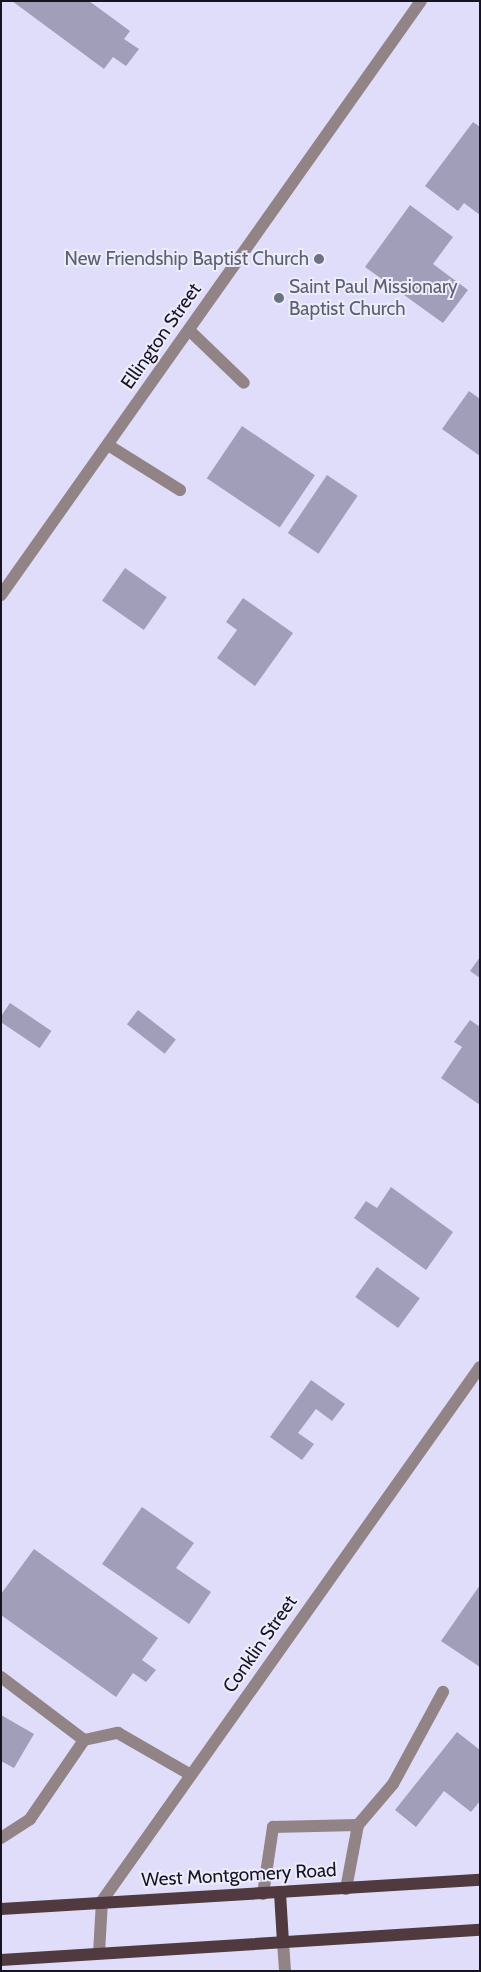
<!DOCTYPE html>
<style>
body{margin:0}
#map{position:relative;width:481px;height:1972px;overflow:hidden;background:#e0ddfb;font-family:Cabin,sans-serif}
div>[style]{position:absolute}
.building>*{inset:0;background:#a19eba;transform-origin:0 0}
.minor>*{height:12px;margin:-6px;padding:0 6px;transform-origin:6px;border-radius:6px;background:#928387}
.major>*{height:12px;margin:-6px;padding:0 6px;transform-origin:6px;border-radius:6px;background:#50393f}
.dots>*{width:14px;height:14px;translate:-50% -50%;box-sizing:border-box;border:2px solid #edebfe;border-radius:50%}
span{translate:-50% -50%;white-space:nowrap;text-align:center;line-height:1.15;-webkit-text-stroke:4px #edebfe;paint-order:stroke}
.worship-label{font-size:19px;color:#5b616d}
.right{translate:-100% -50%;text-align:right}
.left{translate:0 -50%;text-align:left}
.street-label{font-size:19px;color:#16141f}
.frame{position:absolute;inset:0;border:2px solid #16141f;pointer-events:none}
</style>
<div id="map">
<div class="building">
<div style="clip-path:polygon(12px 1px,89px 1px,130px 31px,124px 39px,139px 49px,126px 66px,113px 57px,104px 69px)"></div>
<div style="clip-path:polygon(473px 122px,480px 127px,480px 215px,464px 203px,458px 211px,425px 186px)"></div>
<div style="clip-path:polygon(410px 205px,453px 237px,433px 264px,468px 290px,443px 323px,365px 267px)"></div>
<div style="clip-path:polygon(469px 391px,480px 399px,480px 456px,442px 429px)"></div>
<div style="left:242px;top:426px;width:88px;height:63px;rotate:34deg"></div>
<div style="left:327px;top:475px;width:37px;height:70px;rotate:34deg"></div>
<div style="left:125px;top:568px;width:51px;height:40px;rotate:35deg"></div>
<div style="clip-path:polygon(243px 598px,293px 633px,255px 686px,217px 658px,237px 630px,226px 622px)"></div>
<div style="clip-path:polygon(480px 957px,480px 978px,470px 971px)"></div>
<div style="left:10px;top:1003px;width:50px;height:21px;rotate:34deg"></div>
<div style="left:138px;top:1010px;width:48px;height:18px;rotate:38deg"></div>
<div style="clip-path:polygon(470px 1020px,480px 1027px,480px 1105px,441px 1078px,462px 1047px,454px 1042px)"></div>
<div style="clip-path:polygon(391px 1187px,453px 1232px,426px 1270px,354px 1218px,366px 1201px,377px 1208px)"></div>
<div style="left:377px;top:1267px;width:53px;height:37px;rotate:36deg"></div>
<div style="clip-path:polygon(311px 1380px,345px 1404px,332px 1421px,316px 1409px,298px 1433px,314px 1444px,302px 1460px,270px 1437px)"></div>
<div style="clip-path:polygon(142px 1507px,194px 1543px,176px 1568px,211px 1592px,189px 1624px,102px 1564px)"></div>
<div style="clip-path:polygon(34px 1549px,158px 1638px,142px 1660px,156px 1670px,146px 1682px,133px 1673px,116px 1697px,1px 1615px,1px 1594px)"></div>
<div style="clip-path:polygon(480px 1585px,480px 1667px,441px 1641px)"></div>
<div style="clip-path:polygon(1px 1715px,34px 1734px,14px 1768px,1px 1761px)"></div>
<div style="clip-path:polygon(457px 1732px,480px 1750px,480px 1801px,471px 1812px,444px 1791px,416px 1827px,395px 1810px)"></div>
</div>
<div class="minor">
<div style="left:189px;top:330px;width:76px;rotate:43.9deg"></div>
<div style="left:108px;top:445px;width:85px;rotate:32deg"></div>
<div style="left:1px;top:595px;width:727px;rotate:-54.74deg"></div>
<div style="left:1px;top:1677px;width:104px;rotate:37.2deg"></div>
<div style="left:1px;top:1838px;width:35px;rotate:-33deg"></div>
<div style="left:30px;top:1819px;width:96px;rotate:-55.6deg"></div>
<div style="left:84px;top:1740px;width:35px;rotate:-12deg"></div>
<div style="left:118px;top:1733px;width:84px;rotate:29.9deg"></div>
<div style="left:346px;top:1889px;width:65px;rotate:-79.4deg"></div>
<div style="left:358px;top:1825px;width:54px;rotate:-49.5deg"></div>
<div style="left:393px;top:1784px;width:105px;rotate:-61.5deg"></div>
<div style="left:263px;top:1894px;width:68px;rotate:-81.5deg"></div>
<div style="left:273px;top:1827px;width:85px;rotate:-1.3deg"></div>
<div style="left:283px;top:1942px;width:29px;rotate:86deg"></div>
<div style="left:99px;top:1953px;width:52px;rotate:-86.7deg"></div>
<div style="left:102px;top:1901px;width:654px;rotate:-54.71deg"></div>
</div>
<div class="major">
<div style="left:280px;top:1893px;width:49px;rotate:86.5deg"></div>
<div style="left:1px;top:1909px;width:480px;rotate:-3.5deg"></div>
<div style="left:1px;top:1960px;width:480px;rotate:-3.6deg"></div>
</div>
<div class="dots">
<div style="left:319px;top:259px;background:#6b7280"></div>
<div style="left:279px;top:298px;background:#6b7280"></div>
</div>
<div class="worship-label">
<span class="right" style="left:309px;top:259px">New Friendship Baptist Church</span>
<span class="left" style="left:289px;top:298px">Saint Paul Missionary<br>Baptist Church</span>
</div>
<div class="street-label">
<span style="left:161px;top:336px;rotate:-55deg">Ellington Street</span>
<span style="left:260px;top:1644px;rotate:-55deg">Conklin Street</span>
<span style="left:239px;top:1875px;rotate:-3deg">West Montgomery Road</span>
</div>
<div class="frame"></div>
</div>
